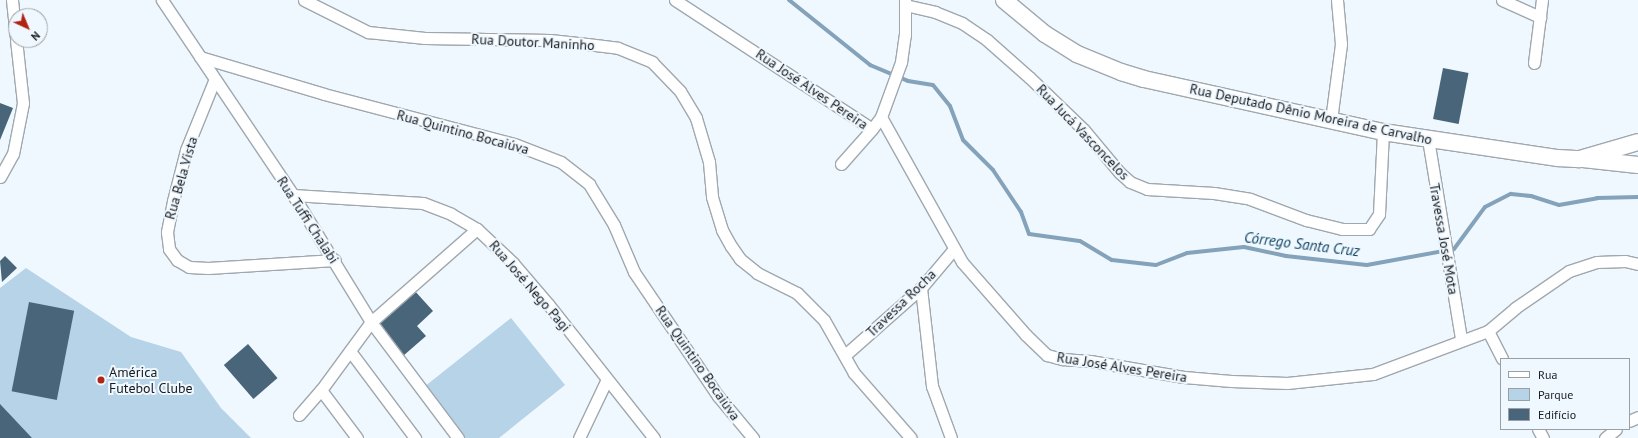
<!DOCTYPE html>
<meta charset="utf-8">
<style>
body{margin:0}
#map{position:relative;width:1638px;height:438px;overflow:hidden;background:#eff8ff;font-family:"PT Sans",sans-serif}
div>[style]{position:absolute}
.green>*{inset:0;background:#b6d3e8}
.stream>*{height:4px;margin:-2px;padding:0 2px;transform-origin:2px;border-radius:2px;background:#84a2b9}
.building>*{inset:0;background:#496579;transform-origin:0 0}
.roads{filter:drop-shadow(1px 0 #a0a8ae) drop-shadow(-1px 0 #a0a8ae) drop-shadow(0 1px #a0a8ae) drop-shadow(0 -1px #a0a8ae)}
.street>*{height:11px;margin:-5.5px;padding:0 5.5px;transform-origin:5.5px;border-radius:5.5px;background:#fff}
.secondary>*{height:16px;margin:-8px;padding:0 8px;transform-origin:8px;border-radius:8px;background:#fff}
.dots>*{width:11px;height:11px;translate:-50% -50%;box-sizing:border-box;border:2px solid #eff8ff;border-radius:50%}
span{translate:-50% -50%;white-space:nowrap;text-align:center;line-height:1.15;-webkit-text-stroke:4px #eff8ff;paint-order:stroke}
.street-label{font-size:14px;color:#191c1f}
.poi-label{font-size:14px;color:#191c1f}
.left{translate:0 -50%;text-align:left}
.water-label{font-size:15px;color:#0e4363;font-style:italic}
.legend{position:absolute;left:1500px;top:358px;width:130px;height:72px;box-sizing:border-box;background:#eff8ff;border:1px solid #99a0a5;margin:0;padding:5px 7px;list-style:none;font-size:12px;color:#191c1f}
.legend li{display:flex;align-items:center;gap:8px;height:20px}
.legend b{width:20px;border:1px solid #99a0a5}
.north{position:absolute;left:8px;top:8px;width:40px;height:40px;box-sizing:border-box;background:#eff8ff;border:1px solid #99a0a5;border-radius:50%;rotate:136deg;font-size:11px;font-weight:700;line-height:16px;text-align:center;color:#191c1f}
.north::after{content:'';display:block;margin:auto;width:14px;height:18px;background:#b12313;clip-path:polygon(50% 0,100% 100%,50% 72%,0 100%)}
</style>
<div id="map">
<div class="green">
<div style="clip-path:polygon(26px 268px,131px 337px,181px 352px,221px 408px,251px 438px,0 438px,0 288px)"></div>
<div style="clip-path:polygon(511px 318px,565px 385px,499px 438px,465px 438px,424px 387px)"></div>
</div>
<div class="stream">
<div style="left:789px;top:0;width:104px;rotate:38.7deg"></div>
<div style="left:870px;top:65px;width:41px;rotate:22.8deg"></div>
<div style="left:908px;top:81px;width:25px;rotate:9deg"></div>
<div style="left:933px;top:85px;width:27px;rotate:51deg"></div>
<div style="left:950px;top:106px;width:36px;rotate:69deg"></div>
<div style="left:963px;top:140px;width:42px;rotate:45deg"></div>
<div style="left:993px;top:170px;width:50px;rotate:56.3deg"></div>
<div style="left:1021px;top:212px;width:23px;rotate:70deg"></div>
<div style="left:1029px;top:234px;width:51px;rotate:7.8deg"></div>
<div style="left:1080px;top:241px;width:37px;rotate:31deg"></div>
<div style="left:1112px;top:260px;width:44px;rotate:6.5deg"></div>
<div style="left:1156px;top:265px;width:33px;rotate:-21deg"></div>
<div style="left:1187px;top:253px;width:57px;rotate:-6deg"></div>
<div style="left:1244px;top:247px;width:43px;rotate:12.1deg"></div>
<div style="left:1286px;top:256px;width:81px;rotate:6.3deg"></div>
<div style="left:1367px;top:265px;width:88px;rotate:-10.4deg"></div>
<div style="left:1454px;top:249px;width:52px;rotate:-53.6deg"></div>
<div style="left:1485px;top:207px;width:29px;rotate:-27deg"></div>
<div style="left:1511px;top:194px;width:20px;rotate:6deg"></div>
<div style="left:1531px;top:196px;width:29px;rotate:18deg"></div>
<div style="left:1559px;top:205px;width:39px;rotate:-10deg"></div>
<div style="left:1597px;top:198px;width:41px;rotate:-1.4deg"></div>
</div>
<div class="building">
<div style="left:1443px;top:68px;width:26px;height:52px;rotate:11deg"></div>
<div style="clip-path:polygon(0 103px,13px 108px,0 140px)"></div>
<div style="clip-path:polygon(5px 256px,17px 268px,2px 282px,0 261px)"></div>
<div style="clip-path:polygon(414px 290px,433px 311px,417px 326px,426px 336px,403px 356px,375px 325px)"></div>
<div style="left:29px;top:302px;width:46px;height:91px;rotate:11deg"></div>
<div style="left:248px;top:344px;width:45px;height:32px;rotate:49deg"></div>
<div style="clip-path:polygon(0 404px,32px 438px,0 438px)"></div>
</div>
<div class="roads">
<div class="street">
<div style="left:12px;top:0;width:37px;rotate:84deg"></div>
<div style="left:162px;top:0;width:235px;rotate:56.1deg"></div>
<div style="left:293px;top:195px;width:149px;rotate:58.4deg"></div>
<div style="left:371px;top:322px;width:145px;rotate:53.1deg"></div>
<div style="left:304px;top:0;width:72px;rotate:26.6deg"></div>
<div style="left:368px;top:32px;width:57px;rotate:6deg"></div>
<div style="left:425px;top:38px;width:125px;rotate:0.9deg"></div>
<div style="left:550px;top:40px;width:37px;rotate:6deg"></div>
<div style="left:587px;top:44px;width:31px;rotate:7deg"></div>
<div style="left:618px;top:48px;width:37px;rotate:22deg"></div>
<div style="left:652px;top:62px;width:40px;rotate:46deg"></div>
<div style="left:680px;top:91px;width:31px;rotate:59deg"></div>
<div style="left:696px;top:118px;width:46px;rotate:73.5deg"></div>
<div style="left:709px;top:162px;width:35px;rotate:85deg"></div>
<div style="left:712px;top:197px;width:34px;rotate:73deg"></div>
<div style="left:722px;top:230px;width:18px;rotate:61deg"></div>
<div style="left:731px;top:246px;width:16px;rotate:55deg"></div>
<div style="left:740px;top:259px;width:22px;rotate:39deg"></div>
<div style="left:757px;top:273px;width:45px;rotate:26.6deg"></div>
<div style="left:797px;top:293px;width:38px;rotate:45deg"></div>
<div style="left:824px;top:320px;width:61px;rotate:60.5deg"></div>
<div style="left:854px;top:373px;width:86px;rotate:48.8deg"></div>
<div style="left:675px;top:0;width:235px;rotate:33.2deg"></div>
<div style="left:872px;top:129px;width:15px;rotate:-53deg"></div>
<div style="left:881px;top:117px;width:59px;rotate:-70deg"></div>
<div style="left:901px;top:62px;width:27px;rotate:-82deg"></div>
<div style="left:905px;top:35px;width:35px;rotate:-90deg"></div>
<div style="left:1502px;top:0;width:42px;rotate:24.1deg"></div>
<div style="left:905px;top:5px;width:31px;rotate:13deg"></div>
<div style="left:935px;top:12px;width:29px;rotate:22deg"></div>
<div style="left:962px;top:23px;width:30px;rotate:34deg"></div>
<div style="left:987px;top:40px;width:56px;rotate:41.4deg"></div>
<div style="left:1029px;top:77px;width:76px;rotate:43.9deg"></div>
<div style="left:1084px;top:130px;width:56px;rotate:50.1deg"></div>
<div style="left:1120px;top:173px;width:13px;rotate:42deg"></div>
<div style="left:1130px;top:182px;width:18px;rotate:22deg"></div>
<div style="left:1147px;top:189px;width:67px;rotate:3.4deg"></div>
<div style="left:1214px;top:193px;width:36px;rotate:9deg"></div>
<div style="left:1250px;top:199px;width:60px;rotate:20.6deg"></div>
<div style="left:1306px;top:220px;width:37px;rotate:14deg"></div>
<div style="left:1342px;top:229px;width:27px"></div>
<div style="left:1369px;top:229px;width:18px;rotate:-56deg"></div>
<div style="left:1379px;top:214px;width:82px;rotate:-87.2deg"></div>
<div style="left:200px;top:57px;width:129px;rotate:16.6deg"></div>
<div style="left:324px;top:94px;width:196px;rotate:14.7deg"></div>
<div style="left:514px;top:144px;width:50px;rotate:21deg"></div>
<div style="left:561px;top:162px;width:36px;rotate:38deg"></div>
<div style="left:589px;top:184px;width:48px;rotate:58.6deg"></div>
<div style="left:614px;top:225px;width:51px;rotate:66.9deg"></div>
<div style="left:634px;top:272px;width:150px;rotate:55.9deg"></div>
<div style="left:718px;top:396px;width:55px;rotate:50.2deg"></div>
<div style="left:1534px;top:63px;width:64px;rotate:-82.8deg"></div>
<div style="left:214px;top:81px;width:74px;rotate:112.1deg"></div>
<div style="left:186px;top:150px;width:53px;rotate:104.3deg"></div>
<div style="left:173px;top:201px;width:32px;rotate:101deg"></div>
<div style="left:167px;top:232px;width:17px;rotate:83deg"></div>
<div style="left:169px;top:249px;width:14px;rotate:54deg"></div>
<div style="left:177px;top:260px;width:14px;rotate:30deg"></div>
<div style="left:189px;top:267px;width:19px;rotate:3deg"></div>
<div style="left:208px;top:268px;width:127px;rotate:-3.6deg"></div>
<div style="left:881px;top:117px;width:166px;rotate:60.8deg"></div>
<div style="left:962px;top:262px;width:97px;rotate:48.8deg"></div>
<div style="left:1026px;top:335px;width:29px;rotate:44deg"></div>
<div style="left:1047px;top:355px;width:16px;rotate:15deg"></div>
<div style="left:1062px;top:359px;width:28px;rotate:4deg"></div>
<div style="left:1090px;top:361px;width:95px;rotate:9.7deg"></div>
<div style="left:1184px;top:377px;width:47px;rotate:4.9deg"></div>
<div style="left:1231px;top:381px;width:56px;rotate:2deg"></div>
<div style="left:1287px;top:383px;width:86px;rotate:-6deg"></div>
<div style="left:1373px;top:374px;width:123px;rotate:-20.5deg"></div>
<div style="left:1488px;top:331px;width:35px;rotate:-40deg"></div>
<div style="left:1515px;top:308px;width:65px;rotate:-34.4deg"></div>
<div style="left:1569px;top:271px;width:29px;rotate:-18deg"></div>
<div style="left:1597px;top:262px;width:28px;rotate:-2deg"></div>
<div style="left:1625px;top:261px;width:13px;rotate:13deg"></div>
<div style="left:1331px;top:120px;width:77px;rotate:-82.5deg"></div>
<div style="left:1341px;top:44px;width:44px;rotate:-95.2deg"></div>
<div style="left:1428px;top:139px;width:203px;rotate:80.6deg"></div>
<div style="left:841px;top:164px;width:47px;rotate:-48.5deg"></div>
<div style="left:0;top:177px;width:26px;rotate:-61deg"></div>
<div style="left:13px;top:154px;width:52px;rotate:-78.9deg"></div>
<div style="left:23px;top:103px;width:63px;rotate:-96.3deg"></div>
<div style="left:293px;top:195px;width:130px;rotate:3.5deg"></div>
<div style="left:423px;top:203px;width:30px;rotate:21deg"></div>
<div style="left:451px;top:214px;width:30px;rotate:30deg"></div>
<div style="left:477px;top:229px;width:50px;rotate:43.4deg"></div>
<div style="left:513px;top:263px;width:54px;rotate:49.5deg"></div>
<div style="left:548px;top:304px;width:171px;rotate:51.7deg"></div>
<div style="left:921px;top:288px;width:99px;rotate:83.6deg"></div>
<div style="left:932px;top:386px;width:55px;rotate:69.9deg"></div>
<div style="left:1488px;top:331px;width:31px;rotate:63deg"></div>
<div style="left:350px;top:351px;width:109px;rotate:53.2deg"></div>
<div style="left:845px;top:355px;width:101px;rotate:-41.4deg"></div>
<div style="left:921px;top:288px;width:51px;rotate:-49.8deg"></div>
<div style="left:321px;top:390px;width:60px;rotate:53.1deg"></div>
<div style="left:299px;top:415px;width:33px;rotate:-49deg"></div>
<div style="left:321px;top:390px;width:84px;rotate:-53.7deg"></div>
<div style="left:371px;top:322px;width:141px;rotate:-41.3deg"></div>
<div style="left:1629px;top:421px;width:10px;rotate:-24deg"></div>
<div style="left:1538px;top:429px;width:10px;rotate:61deg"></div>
<div style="left:579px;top:438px;width:65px;rotate:-64.6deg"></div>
<div style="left:1605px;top:438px;width:14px;rotate:-39deg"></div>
</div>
<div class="secondary">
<div style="left:1004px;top:0;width:53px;rotate:39.7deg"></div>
<div style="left:1045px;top:34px;width:38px;rotate:32deg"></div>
<div style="left:1077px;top:54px;width:48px;rotate:22.2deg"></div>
<div style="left:1121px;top:72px;width:24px;rotate:17deg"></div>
<div style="left:1144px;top:79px;width:245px;rotate:12.5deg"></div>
<div style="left:1383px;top:132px;width:177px;rotate:8.5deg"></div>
<div style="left:1558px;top:158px;width:22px;rotate:3deg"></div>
<div style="left:1580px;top:159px;width:60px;rotate:-16.3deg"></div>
<div style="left:1583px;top:159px;width:55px;rotate:6.2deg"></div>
</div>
</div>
<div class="dots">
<div style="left:101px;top:380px;background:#b12313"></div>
</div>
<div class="street-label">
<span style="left:533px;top:42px;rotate:3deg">Rua Doutor Maninho</span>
<span style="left:812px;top:89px;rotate:34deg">Rua José Alves Pereira</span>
<span style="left:1311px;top:114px;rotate:12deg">Rua Deputado Dênio Moreira de Carvalho</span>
<span style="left:463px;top:132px;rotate:15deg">Rua Quintino Bocaiúva</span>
<span style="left:1083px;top:132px;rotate:46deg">Rua Jucá Vasconcelos</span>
<span style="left:181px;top:178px;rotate:-74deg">Rua Bela Vista</span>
<span style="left:308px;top:220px;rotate:57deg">Rua Tuffi Chalabi</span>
<span style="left:1444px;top:239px;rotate:80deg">Travessa José Mota</span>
<span style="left:530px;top:286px;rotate:49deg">Rua José Nego Pagi</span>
<span style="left:901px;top:303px;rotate:-44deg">Travessa Rocha</span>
<span style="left:698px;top:363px;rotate:55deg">Rua Quintino Bocaiúva</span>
<span style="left:1122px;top:367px;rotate:9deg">Rua José Alves Pereira</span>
</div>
<div class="poi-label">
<span class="left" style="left:109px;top:380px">América<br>Futebol Clube</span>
</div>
<div class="water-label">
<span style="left:1302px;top:244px;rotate:7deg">Córrego Santa Cruz</span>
</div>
<ul class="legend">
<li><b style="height:5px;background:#fff"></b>Rua</li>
<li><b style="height:11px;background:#b6d3e8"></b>Parque</li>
<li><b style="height:11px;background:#496579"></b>Edifício</li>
</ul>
<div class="north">N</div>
</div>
